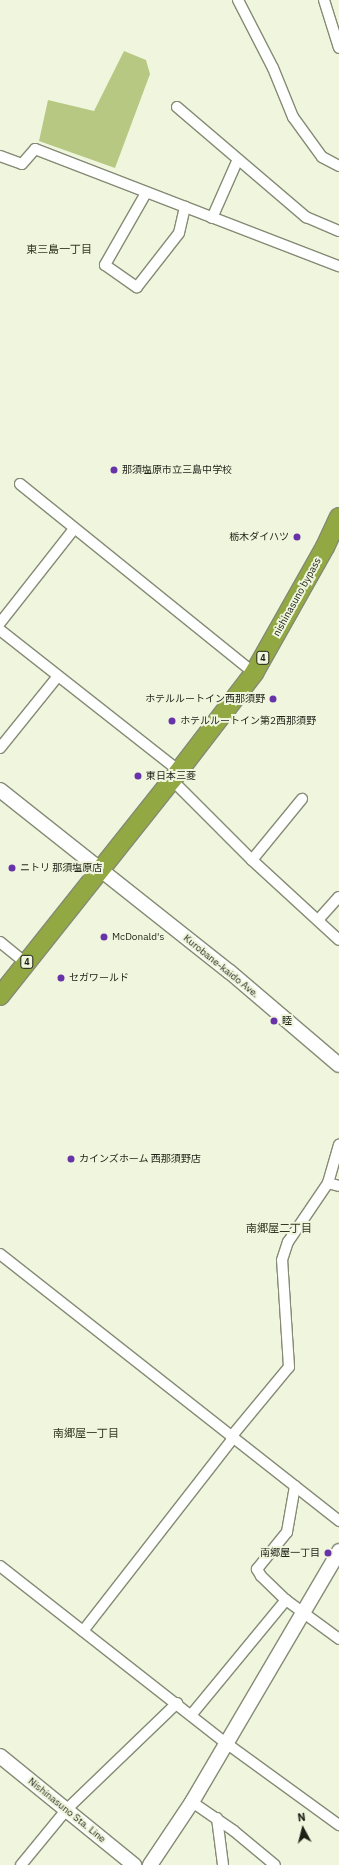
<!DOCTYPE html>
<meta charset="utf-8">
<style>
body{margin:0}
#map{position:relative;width:339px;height:1865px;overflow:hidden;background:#eff6dd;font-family:"IBM Plex Sans","Noto Sans JP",sans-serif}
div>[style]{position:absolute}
.green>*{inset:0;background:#b7c883}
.roads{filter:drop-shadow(1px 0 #858b75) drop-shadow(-1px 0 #858b75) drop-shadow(0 1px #858b75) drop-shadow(0 -1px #858b75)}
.street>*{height:10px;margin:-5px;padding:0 5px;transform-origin:5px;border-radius:5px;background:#fff}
.secondary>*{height:14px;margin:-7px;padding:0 7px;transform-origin:7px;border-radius:7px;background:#fff}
.highway>*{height:18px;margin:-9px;padding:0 9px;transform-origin:9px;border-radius:9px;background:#92a842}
.dots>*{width:11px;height:11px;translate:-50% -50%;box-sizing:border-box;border:2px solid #eff6dd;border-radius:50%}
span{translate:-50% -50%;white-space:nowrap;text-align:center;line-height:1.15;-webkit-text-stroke:4px #eff6dd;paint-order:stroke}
.shield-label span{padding:1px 3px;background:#eff6dd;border:1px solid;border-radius:3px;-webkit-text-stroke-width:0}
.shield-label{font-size:9px;color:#1e2017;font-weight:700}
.poi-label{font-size:10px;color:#1e2017}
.left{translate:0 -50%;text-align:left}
.right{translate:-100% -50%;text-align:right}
.street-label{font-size:10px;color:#1e2017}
.neighbourhood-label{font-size:11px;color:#343925}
.north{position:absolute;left:283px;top:1809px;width:40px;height:40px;-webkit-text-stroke:3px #eff6dd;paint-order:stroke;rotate:353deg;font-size:11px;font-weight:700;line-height:16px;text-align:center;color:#1e2017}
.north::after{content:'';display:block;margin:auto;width:14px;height:18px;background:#1e2017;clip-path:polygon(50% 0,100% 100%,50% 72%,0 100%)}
</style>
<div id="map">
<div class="green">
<div style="clip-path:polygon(124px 51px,146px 60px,150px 74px,115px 168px,39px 141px,48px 100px,94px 111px)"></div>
</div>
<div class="roads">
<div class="street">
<div style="left:238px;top:0;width:76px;rotate:62.8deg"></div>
<div style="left:273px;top:68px;width:53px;rotate:67.8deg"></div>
<div style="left:293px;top:117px;width:49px;rotate:54.1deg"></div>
<div style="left:322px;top:157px;width:19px;rotate:28deg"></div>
<div style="left:324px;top:0;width:50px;rotate:72.6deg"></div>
<div style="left:177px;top:107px;width:170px;rotate:40.5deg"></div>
<div style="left:306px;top:217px;width:36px;rotate:23deg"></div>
<div style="left:0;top:156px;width:23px;rotate:20deg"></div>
<div style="left:22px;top:164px;width:20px;rotate:-49deg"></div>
<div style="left:35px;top:149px;width:326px;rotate:21.1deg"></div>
<div style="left:146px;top:193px;width:83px;rotate:119.7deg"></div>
<div style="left:105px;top:265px;width:39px;rotate:35deg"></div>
<div style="left:137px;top:287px;width:68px;rotate:-52.1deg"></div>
<div style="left:179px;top:233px;width:27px;rotate:-77deg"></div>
<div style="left:212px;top:218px;width:64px;rotate:-66.2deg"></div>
<div style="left:20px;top:484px;width:301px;rotate:38.9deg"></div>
<div style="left:0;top:623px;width:120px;rotate:-51.8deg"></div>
<div style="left:0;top:630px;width:228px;rotate:38.2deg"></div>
<div style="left:0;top:748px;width:92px;rotate:-51.1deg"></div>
<div style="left:172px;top:780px;width:113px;rotate:45deg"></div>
<div style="left:252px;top:860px;width:118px;rotate:42.6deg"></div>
<div style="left:252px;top:860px;width:79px;rotate:-50.7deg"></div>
<div style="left:318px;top:920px;width:31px;rotate:-48deg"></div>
<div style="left:0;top:942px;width:33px;rotate:39deg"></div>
<div style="left:328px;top:1183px;width:11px;rotate:15deg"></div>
<div style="left:0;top:1254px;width:432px;rotate:38.2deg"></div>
<div style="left:231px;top:1437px;width:91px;rotate:-50.4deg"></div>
<div style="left:289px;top:1367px;width:107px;rotate:-93.7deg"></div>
<div style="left:282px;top:1260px;width:19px;rotate:-72deg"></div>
<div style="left:288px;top:1242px;width:71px;rotate:-55.9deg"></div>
<div style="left:328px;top:1183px;width:40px;rotate:-74deg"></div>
<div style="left:295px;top:1486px;width:47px;rotate:99.9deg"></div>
<div style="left:287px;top:1532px;width:48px;rotate:129deg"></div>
<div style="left:257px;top:1569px;width:8px;rotate:60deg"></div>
<div style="left:261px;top:1576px;width:35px;rotate:44deg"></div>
<div style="left:286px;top:1600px;width:66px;rotate:36.3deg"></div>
<div style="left:0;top:1566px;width:287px;rotate:38.1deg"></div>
<div style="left:226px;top:1743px;width:140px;rotate:36deg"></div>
<div style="left:83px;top:1631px;width:244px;rotate:-52.1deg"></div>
<div style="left:192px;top:1714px;width:148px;rotate:-50.5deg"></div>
<div style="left:192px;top:1802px;width:51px;rotate:34.6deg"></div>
<div style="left:234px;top:1831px;width:53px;rotate:39.7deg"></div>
<div style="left:217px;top:1818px;width:47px;rotate:82.7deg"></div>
<div style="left:21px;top:1865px;width:72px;rotate:-50.6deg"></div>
<div style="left:67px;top:1809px;width:153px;rotate:-43.9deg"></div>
</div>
<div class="secondary">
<div style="left:0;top:790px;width:293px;rotate:38.4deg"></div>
<div style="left:230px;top:972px;width:143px;rotate:40.5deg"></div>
<div style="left:0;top:1756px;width:173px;rotate:39.1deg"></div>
<div style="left:150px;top:1865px;width:76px;rotate:-56.3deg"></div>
<div style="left:192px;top:1802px;width:291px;rotate:-59.6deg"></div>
</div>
<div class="highway">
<div style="left:0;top:996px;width:276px;rotate:-51.5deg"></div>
<div style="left:172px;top:780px;width:135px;rotate:-52.5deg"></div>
<div style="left:254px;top:673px;width:145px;rotate:-60.6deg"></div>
<div style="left:325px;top:547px;width:33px;rotate:-65deg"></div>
</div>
</div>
<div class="dots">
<div style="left:114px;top:470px;background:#6832a9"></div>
<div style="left:297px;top:537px;background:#6832a9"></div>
<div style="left:273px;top:699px;background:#6832a9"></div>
<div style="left:172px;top:721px;background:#6832a9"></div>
<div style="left:138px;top:776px;background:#6832a9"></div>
<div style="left:12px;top:868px;background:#6832a9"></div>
<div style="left:104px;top:937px;background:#6832a9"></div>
<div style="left:61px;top:978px;background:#6832a9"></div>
<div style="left:274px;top:1021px;background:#6832a9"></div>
<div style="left:71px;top:1159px;background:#6832a9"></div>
<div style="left:328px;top:1553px;background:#6832a9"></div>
</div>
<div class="shield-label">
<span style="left:263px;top:658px">4</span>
<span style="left:27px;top:962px">4</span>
</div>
<div class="poi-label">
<span class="left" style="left:122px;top:470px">那須塩原市立三島中学校</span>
<span class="right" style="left:289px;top:537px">栃木ダイハツ</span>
<span class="right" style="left:265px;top:699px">ホテルルートイン西那須野</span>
<span class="left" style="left:180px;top:721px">ホテルルートイン第2西那須野</span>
<span class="left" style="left:146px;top:776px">東日本三菱</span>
<span class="left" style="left:20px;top:868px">ニトリ 那須塩原店</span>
<span class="left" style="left:112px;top:937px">McDonald's</span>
<span class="left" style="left:69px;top:978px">セガワールド</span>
<span class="left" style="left:282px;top:1021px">睦</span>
<span class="left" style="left:79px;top:1159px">カインズホーム 西那須野店</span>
<span class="right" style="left:320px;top:1553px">南郷屋一丁目</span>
</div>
<div class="street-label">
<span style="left:297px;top:597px;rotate:-61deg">nishinasuno bypass</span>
<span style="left:221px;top:966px;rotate:39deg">Kurobane-kaido Ave.</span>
<span style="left:67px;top:1810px;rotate:39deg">Nishinasuno Sta. Line</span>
</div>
<div class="neighbourhood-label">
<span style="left:59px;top:249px">東三島一丁目</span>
<span style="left:279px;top:1228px">南郷屋二丁目</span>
<span style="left:86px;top:1433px">南郷屋一丁目</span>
</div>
<div class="north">N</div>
</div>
